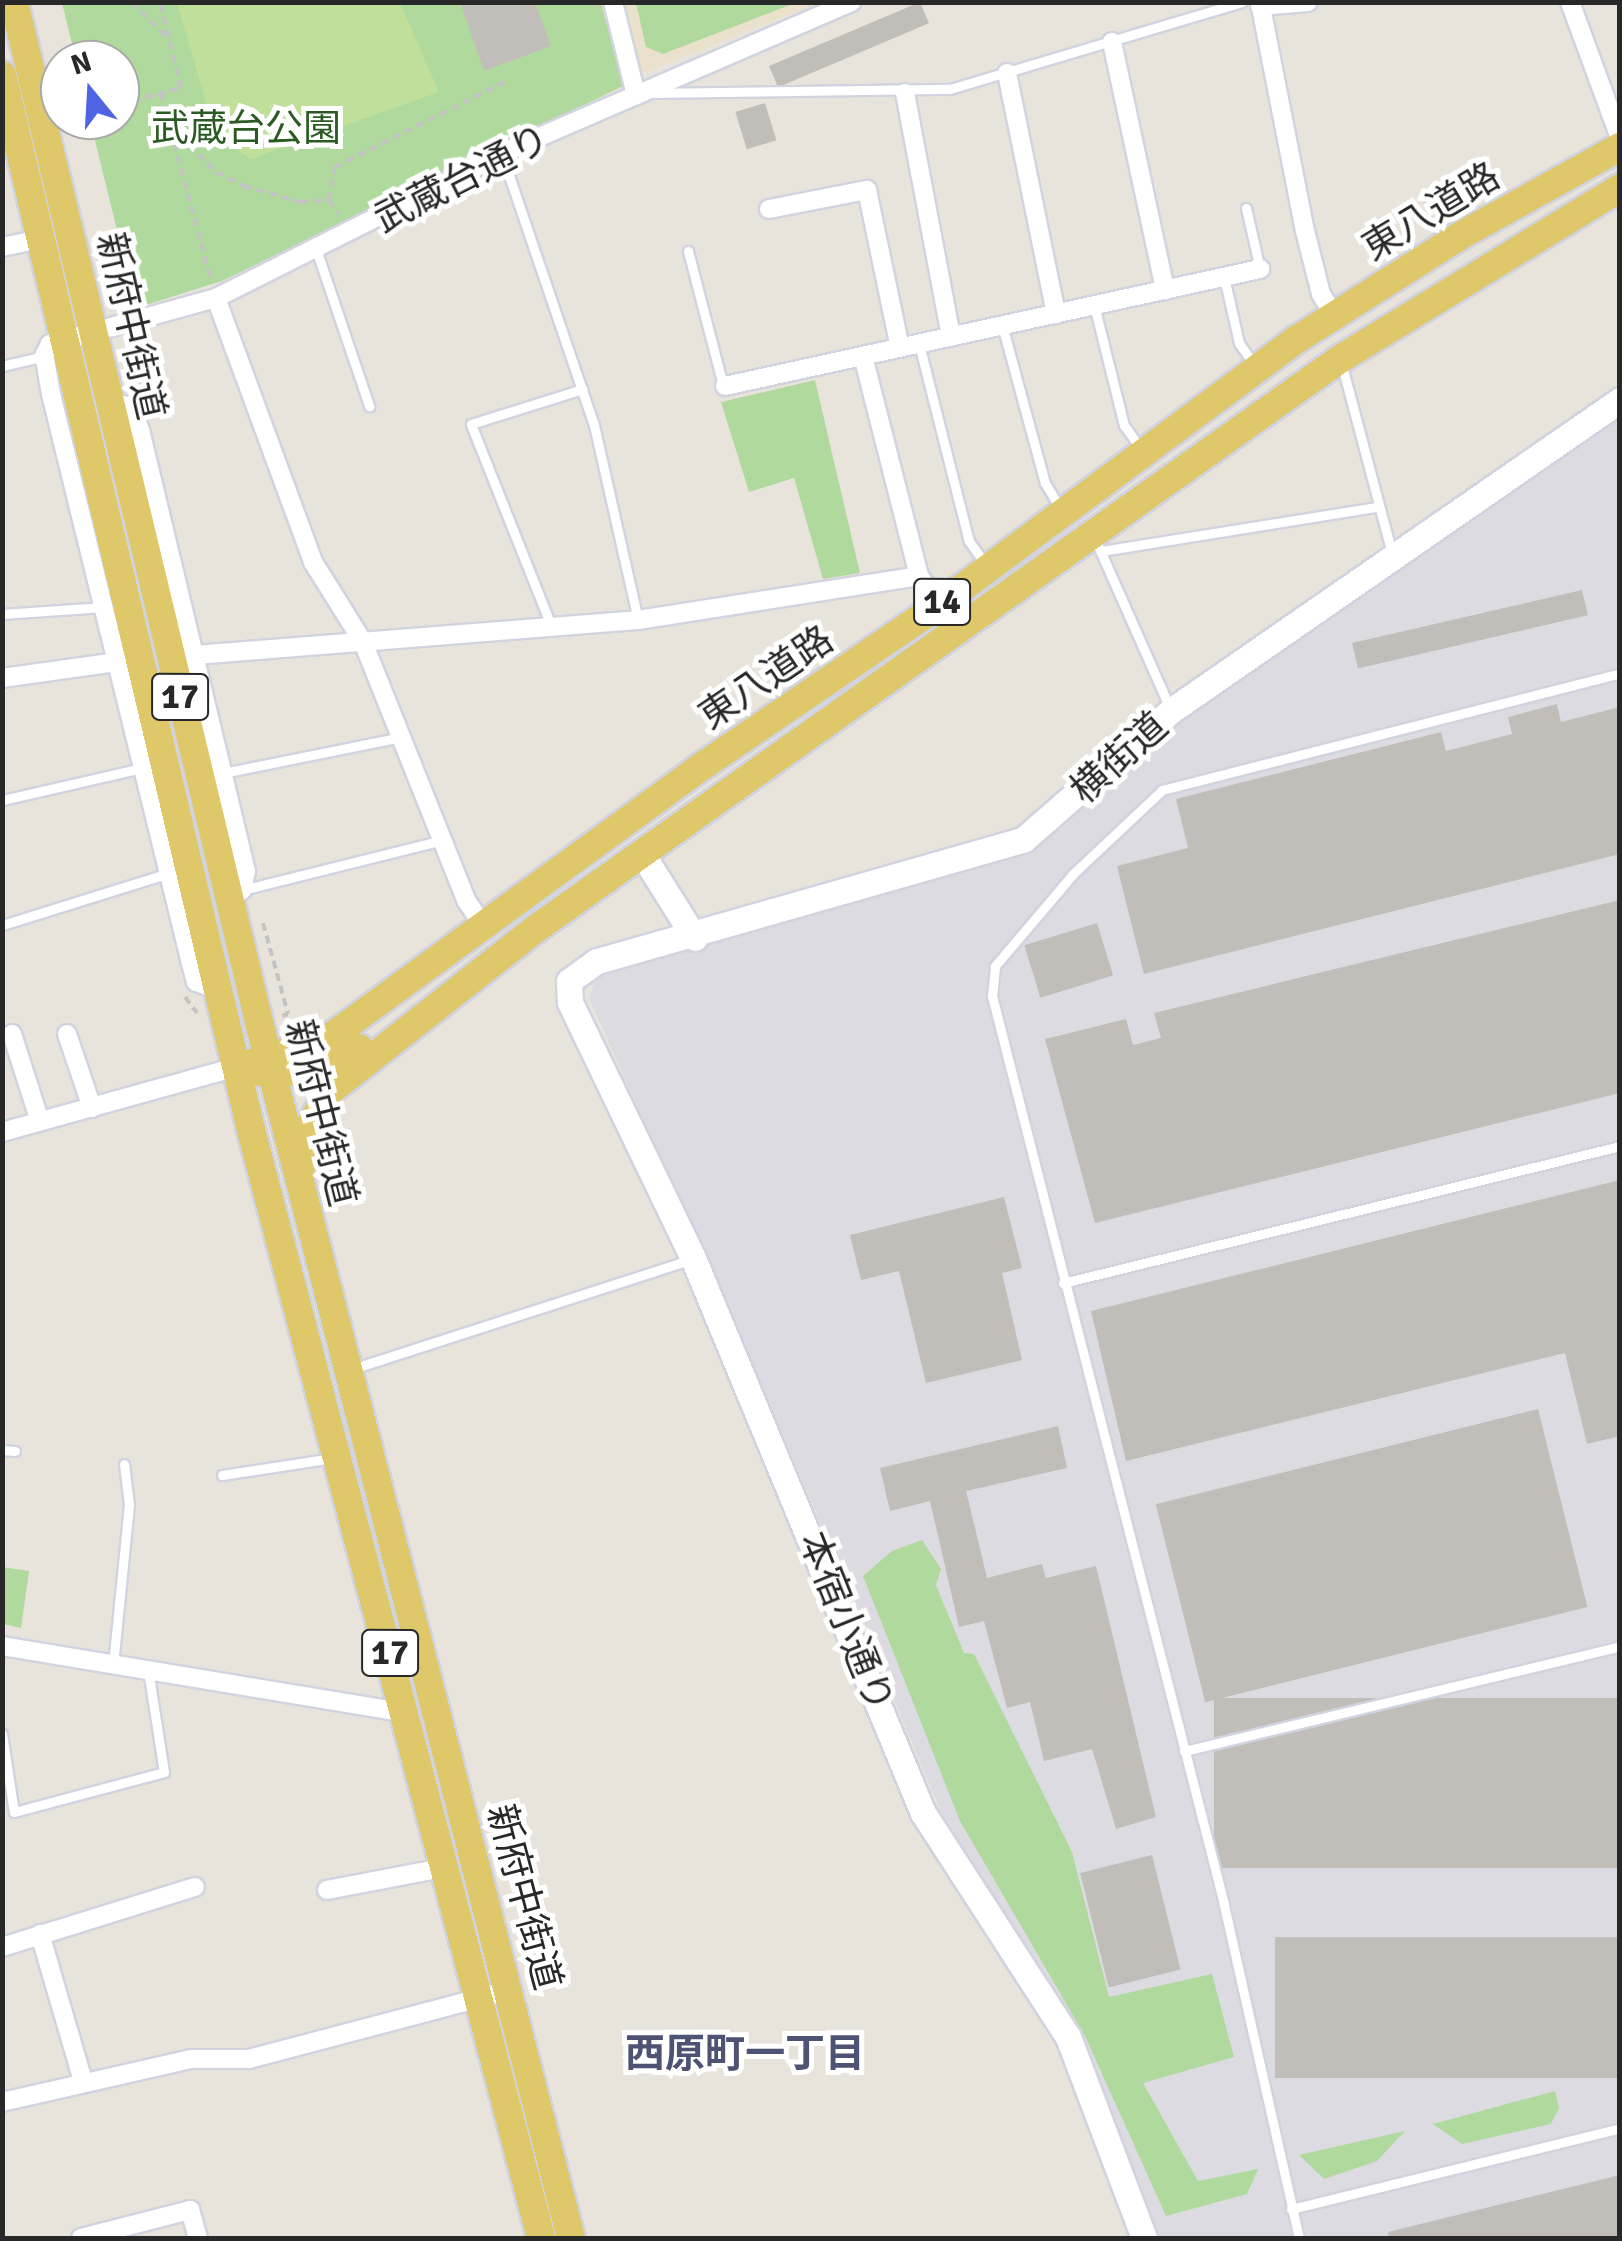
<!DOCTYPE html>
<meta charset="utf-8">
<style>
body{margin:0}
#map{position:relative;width:1622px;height:2241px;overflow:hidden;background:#e9e4db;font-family:Signika,"Noto Sans JP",sans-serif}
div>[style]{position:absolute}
.industrial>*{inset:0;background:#dddbe2}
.education>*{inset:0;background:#e9e1cc}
.green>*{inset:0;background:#b0d99e}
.pitch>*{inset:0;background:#bfdf9b}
.building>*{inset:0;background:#c1bdb8;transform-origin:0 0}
.path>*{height:4px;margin-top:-2px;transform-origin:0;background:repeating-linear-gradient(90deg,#c3c3c3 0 8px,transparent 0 13px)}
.roads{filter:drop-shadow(2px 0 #d1d3df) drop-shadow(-2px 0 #d1d3df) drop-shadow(0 2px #d1d3df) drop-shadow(0 -2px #d1d3df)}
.lane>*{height:9px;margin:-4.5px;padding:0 4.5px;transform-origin:4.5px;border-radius:4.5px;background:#fff}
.street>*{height:18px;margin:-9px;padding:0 9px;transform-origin:9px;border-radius:9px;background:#fff}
.secondary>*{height:25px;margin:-12.5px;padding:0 12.5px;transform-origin:12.5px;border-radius:12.5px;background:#fff}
.primary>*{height:28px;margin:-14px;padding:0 14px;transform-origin:14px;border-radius:14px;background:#dfc86a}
span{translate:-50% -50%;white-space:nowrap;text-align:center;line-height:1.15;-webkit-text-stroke:10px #fff;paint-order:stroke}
.shield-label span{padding:2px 8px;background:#fff;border:2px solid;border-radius:8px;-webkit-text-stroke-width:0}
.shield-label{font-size:35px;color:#282828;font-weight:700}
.park-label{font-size:38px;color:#2b5b22}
.street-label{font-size:38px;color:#282828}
.neighbourhood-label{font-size:40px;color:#4e5373;font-weight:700}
.frame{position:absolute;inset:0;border:5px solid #282828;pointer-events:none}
.north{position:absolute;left:40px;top:40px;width:100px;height:100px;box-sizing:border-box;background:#fff;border:2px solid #a9a9a9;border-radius:50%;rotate:342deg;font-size:28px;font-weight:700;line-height:40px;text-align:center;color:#282828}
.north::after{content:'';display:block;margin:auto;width:35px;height:45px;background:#4e64e3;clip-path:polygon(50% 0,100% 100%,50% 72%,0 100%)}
</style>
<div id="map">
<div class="industrial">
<div style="clip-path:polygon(1619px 407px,1619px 2238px,1156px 2238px,1081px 2043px,950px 1833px,772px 1408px,589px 998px,598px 971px,1032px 853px,1174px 721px)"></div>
</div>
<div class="education">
<div style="clip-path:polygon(622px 2px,818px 3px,640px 74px)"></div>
</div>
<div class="green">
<div style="clip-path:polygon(62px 3px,601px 3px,623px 86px,222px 281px,136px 308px,90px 120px,120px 120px,120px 60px,76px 60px)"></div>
<div style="clip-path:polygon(636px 3px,636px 2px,795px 3px,663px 54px,646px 47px)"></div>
<div style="clip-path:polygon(815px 380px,860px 573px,823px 579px,794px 478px,749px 492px,721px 402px)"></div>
<div style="clip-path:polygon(922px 1540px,941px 1569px,936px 1585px,964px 1653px,974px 1654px,1072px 1852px,1109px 1997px,1212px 1974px,1234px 2057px,1143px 2083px,1198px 2181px,1258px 2169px,1247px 2194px,1166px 2216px,1085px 2036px,960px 1821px,863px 1576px,892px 1551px)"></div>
<div style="clip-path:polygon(2px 1567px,29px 1571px,21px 1628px,3px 1624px)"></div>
<div style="clip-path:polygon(1555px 2091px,1559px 2108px,1551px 2124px,1462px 2144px,1433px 2124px)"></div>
<div style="clip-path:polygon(1405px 2131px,1377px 2161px,1324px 2179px,1299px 2155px)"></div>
</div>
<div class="pitch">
<div style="clip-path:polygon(177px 3px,400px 3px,439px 92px,251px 159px,216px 136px)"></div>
</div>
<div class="building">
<div style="clip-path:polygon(460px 2px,535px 2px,551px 46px,484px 71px)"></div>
<div style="left:920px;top:2px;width:23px;height:164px;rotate:67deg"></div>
<div style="left:765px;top:103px;width:39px;height:31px;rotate:73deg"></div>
<div style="left:1582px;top:590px;width:26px;height:236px;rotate:77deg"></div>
<div style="clip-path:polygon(1557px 704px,1561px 722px,1620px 707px,1620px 854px,1144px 974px,1117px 866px,1188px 848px,1176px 799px,1441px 732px,1446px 751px,1512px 734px,1508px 717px)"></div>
<div style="clip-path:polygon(1620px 900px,1620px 1093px,1095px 1223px,1045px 1039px,1126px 1019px,1133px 1045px,1161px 1038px,1154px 1013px)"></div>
<div style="left:1097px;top:923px;width:55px;height:76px;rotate:73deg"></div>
<div style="clip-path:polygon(1620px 1180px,1620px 1436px,1587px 1444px,1565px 1353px,1126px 1461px,1091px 1311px)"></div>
<div style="clip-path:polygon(1004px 1197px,1022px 1268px,1002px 1273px,1022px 1360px,926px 1383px,899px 1271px,861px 1280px,850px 1235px)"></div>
<div style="left:1538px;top:1409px;width:204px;height:394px;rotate:76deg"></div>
<div style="clip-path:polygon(1058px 1426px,1067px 1468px,966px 1491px,987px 1578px,1042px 1564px,1046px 1578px,1096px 1566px,1156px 1817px,1116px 1829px,1092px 1749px,1044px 1761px,1030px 1702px,1007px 1708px,984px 1621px,959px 1627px,930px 1501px,890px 1511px,880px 1468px)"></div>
<div style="left:1620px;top:1698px;width:170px;height:406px;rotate:90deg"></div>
<div style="left:1152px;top:1855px;width:118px;height:74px;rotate:76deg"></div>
<div style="left:1620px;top:1937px;width:141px;height:345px;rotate:90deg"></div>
<div style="clip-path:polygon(1620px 2175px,1620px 2238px,1389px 2238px,1388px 2232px)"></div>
</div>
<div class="path">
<div style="left:132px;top:2px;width:49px;rotate:45.8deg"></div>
<div style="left:161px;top:93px;width:190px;rotate:75.1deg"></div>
<div style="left:120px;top:104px;width:63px;rotate:-14.7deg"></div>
<div style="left:181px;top:88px;width:89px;rotate:-103.7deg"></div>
<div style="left:170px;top:127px;width:64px;rotate:44.4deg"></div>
<div style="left:216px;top:172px;width:31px;rotate:27deg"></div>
<div style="left:244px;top:186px;width:58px;rotate:15.9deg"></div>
<div style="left:300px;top:202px;width:29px;rotate:-4deg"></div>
<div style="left:329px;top:200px;width:17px;rotate:57deg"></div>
<div style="left:329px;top:200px;width:34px;rotate:-80deg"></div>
<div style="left:335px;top:167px;width:195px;rotate:-26.6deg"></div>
<div style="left:136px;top:343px;width:48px;rotate:81.5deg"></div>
<div style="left:263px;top:923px;width:94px;rotate:74.6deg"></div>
<div style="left:288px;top:1014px;width:6px;rotate:162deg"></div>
<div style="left:185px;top:997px;width:20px;rotate:53deg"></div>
</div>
<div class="roads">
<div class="lane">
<div style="left:655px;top:93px;width:295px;rotate:-0.8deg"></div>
<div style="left:950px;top:89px;width:304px;rotate:-16.6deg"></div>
<div style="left:502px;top:155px;width:285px;rotate:71.2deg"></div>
<div style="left:594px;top:425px;width:200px;rotate:77.3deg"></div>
<div style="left:1246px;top:208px;width:63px;rotate:77.1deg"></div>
<div style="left:688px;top:251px;width:138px;rotate:75.4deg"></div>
<div style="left:317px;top:252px;width:163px;rotate:71.3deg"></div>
<div style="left:1224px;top:277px;width:68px;rotate:77.2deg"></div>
<div style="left:1239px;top:343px;width:29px;rotate:55deg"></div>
<div style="left:1094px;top:305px;width:124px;rotate:76deg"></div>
<div style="left:1124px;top:425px;width:29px;rotate:55deg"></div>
<div style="left:1002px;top:325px;width:164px;rotate:74.8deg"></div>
<div style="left:1045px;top:483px;width:29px;rotate:59deg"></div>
<div style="left:919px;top:344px;width:203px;rotate:75.8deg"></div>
<div style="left:969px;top:541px;width:29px;rotate:55deg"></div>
<div style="left:1341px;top:362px;width:199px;rotate:75.1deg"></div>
<div style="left:2px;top:366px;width:43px;rotate:-13.4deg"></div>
<div style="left:1099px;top:548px;width:175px;rotate:66.1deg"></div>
<div style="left:1101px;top:551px;width:278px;rotate:-9.1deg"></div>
<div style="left:2px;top:614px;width:102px;rotate:-3.9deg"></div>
<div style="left:552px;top:628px;width:219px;rotate:-111.7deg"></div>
<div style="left:471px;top:424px;width:117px;rotate:-17.4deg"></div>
<div style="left:223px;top:773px;width:182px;rotate:-11.4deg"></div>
<div style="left:2px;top:800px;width:144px;rotate:-12.9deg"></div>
<div style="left:242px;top:890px;width:206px;rotate:-14deg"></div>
<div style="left:2px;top:925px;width:175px;rotate:-17.3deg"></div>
<div style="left:1063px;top:1283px;width:574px;rotate:-13.82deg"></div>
<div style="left:352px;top:1369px;width:354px;rotate:-17.9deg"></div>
<div style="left:2px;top:1450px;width:13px;rotate:4deg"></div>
<div style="left:222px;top:1475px;width:112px;rotate:-8.7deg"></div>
<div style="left:113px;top:1665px;width:161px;rotate:-84.3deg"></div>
<div style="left:129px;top:1505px;width:41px;rotate:-97deg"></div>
<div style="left:2px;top:1734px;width:79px;rotate:81.3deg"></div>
<div style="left:14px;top:1812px;width:155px;rotate:-14.9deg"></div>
<div style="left:164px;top:1772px;width:103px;rotate:-98.9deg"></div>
<div style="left:1184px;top:1751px;width:448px;rotate:-13.5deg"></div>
<div style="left:1291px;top:2209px;width:339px;rotate:-13.8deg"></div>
<div style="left:1299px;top:2238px;width:342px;rotate:-102.7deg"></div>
<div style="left:1224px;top:1904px;width:937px;rotate:-104.33deg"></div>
<div style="left:992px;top:996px;width:30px;rotate:-84deg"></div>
<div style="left:995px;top:966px;width:122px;rotate:-49.7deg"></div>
<div style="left:1074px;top:873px;width:121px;rotate:-43.3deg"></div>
<div style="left:1162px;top:790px;width:473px;rotate:-14.3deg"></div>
</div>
<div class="street">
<div style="left:613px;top:2px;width:96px;rotate:76.1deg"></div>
<div style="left:1260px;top:2px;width:233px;rotate:78.9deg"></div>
<div style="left:1305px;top:231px;width:65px;rotate:75.7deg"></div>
<div style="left:1321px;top:294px;width:25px;rotate:58deg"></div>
<div style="left:1570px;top:2px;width:145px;rotate:69.8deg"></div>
<div style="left:1260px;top:6px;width:48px;rotate:-4.8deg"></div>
<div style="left:1112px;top:42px;width:254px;rotate:77.9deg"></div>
<div style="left:1007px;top:73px;width:246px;rotate:78.5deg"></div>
<div style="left:905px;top:93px;width:248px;rotate:79.3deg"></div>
<div style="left:769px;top:209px;width:100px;rotate:-11deg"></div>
<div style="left:867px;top:190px;width:161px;rotate:78.2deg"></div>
<div style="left:2px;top:247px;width:40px;rotate:-12deg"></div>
<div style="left:216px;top:298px;width:281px;rotate:69.8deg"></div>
<div style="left:313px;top:562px;width:94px;rotate:58deg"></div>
<div style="left:363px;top:642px;width:278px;rotate:68.2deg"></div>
<div style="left:466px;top:900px;width:30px;rotate:56deg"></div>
<div style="left:863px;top:356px;width:227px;rotate:75.7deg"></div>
<div style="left:725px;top:386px;width:548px;rotate:-12.34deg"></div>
<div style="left:110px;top:402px;width:22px;rotate:13deg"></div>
<div style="left:131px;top:407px;width:25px;rotate:69deg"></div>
<div style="left:140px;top:430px;width:454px;rotate:76.5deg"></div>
<div style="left:246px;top:871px;width:19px;rotate:102deg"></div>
<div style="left:242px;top:890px;width:14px;rotate:146deg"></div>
<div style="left:194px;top:655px;width:445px;rotate:-4.5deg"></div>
<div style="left:638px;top:620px;width:284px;rotate:-8.9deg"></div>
<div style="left:919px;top:576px;width:35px;rotate:55deg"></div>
<div style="left:2px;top:678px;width:117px;rotate:-7.9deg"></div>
<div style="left:220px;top:991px;width:26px;rotate:-159deg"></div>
<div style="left:196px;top:982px;width:24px;rotate:-105deg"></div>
<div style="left:190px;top:959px;width:582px;rotate:-103.82deg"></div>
<div style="left:51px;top:394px;width:39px;rotate:-100deg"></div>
<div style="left:44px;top:356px;width:13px;rotate:-63deg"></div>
<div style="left:50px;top:344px;width:172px;rotate:-15.5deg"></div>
<div style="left:216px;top:298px;width:334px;rotate:-26.7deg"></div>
<div style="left:514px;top:148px;width:368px;rotate:-23.4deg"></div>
<div style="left:12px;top:1034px;width:92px;rotate:72.3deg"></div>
<div style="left:67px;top:1034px;width:78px;rotate:71.3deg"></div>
<div style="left:2px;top:1132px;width:244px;rotate:-15.5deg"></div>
<div style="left:2px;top:1646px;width:410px;rotate:9.4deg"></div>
<div style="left:327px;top:1890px;width:117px;rotate:-10.8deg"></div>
<div style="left:40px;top:1934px;width:153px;rotate:73.7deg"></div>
<div style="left:2px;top:1947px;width:202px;rotate:-17.3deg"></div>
<div style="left:2px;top:2102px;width:194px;rotate:-12.8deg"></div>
<div style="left:191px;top:2059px;width:58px"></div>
<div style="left:249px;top:2059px;width:270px;rotate:-14.8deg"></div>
<div style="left:81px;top:2238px;width:113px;rotate:-14.4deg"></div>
<div style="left:190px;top:2210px;width:29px;rotate:74deg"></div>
</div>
<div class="secondary">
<div style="left:642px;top:854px;width:99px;rotate:57.8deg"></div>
<div style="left:1144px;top:2238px;width:215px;rotate:-110.7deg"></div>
<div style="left:1068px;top:2037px;width:267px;rotate:-122.9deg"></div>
<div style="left:923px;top:1813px;width:601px;rotate:-112.51deg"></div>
<div style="left:693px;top:1258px;width:284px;rotate:-115.7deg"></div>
<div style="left:570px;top:1002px;width:21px;rotate:-93deg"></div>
<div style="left:569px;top:981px;width:34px;rotate:-36deg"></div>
<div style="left:597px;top:961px;width:444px;rotate:-15.9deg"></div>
<div style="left:1024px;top:839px;width:196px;rotate:-41.1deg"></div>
<div style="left:1172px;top:710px;width:545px;rotate:-34.68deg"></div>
</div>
<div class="primary">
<div style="left:14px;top:2px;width:1049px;rotate:76.49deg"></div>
<div style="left:259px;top:1022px;width:1255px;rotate:75.61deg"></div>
<div style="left:2px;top:75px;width:1088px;rotate:76.72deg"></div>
<div style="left:252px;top:1134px;width:1141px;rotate:75.33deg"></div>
<div style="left:250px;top:1064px;width:87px;rotate:-18.9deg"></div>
<div style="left:332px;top:1036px;width:460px;rotate:-36.1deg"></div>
<div style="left:704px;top:765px;width:284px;rotate:-34.2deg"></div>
<div style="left:939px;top:605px;width:445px;rotate:-36.6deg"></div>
<div style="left:1296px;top:340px;width:192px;rotate:-32.4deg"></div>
<div style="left:1458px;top:237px;width:185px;rotate:-29.1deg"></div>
<div style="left:258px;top:1072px;width:59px;rotate:-1deg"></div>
<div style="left:317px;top:1071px;width:48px;rotate:-28.7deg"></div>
<div style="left:301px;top:1167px;width:44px;rotate:-76.9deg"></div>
<div style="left:311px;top:1124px;width:39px;rotate:-60deg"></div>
<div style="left:331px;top:1090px;width:262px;rotate:-38.2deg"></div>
<div style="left:537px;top:928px;width:984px;rotate:-35.32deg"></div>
<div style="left:1340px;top:359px;width:328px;rotate:-31.4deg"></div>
</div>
</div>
<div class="shield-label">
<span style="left:942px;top:602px">14</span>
<span style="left:180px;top:697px">17</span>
<span style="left:390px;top:1653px">17</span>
</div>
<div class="park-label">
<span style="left:246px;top:129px">武蔵台公園</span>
</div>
<div class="street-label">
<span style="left:462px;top:179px;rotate:-27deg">武蔵台通り</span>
<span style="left:1431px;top:212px;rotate:-31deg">東八道路</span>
<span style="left:131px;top:326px;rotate:77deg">新府中街道</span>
<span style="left:766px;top:678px;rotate:-34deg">東八道路</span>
<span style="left:1119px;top:758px;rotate:-42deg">横街道</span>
<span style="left:321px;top:1113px;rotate:76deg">新府中街道</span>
<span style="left:846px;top:1622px;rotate:68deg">本宿小通り</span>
<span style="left:524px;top:1897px;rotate:75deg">新府中街道</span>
</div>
<div class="neighbourhood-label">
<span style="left:745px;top:2054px">西原町一丁目</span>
</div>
<div class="frame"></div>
<div class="north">N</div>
</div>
